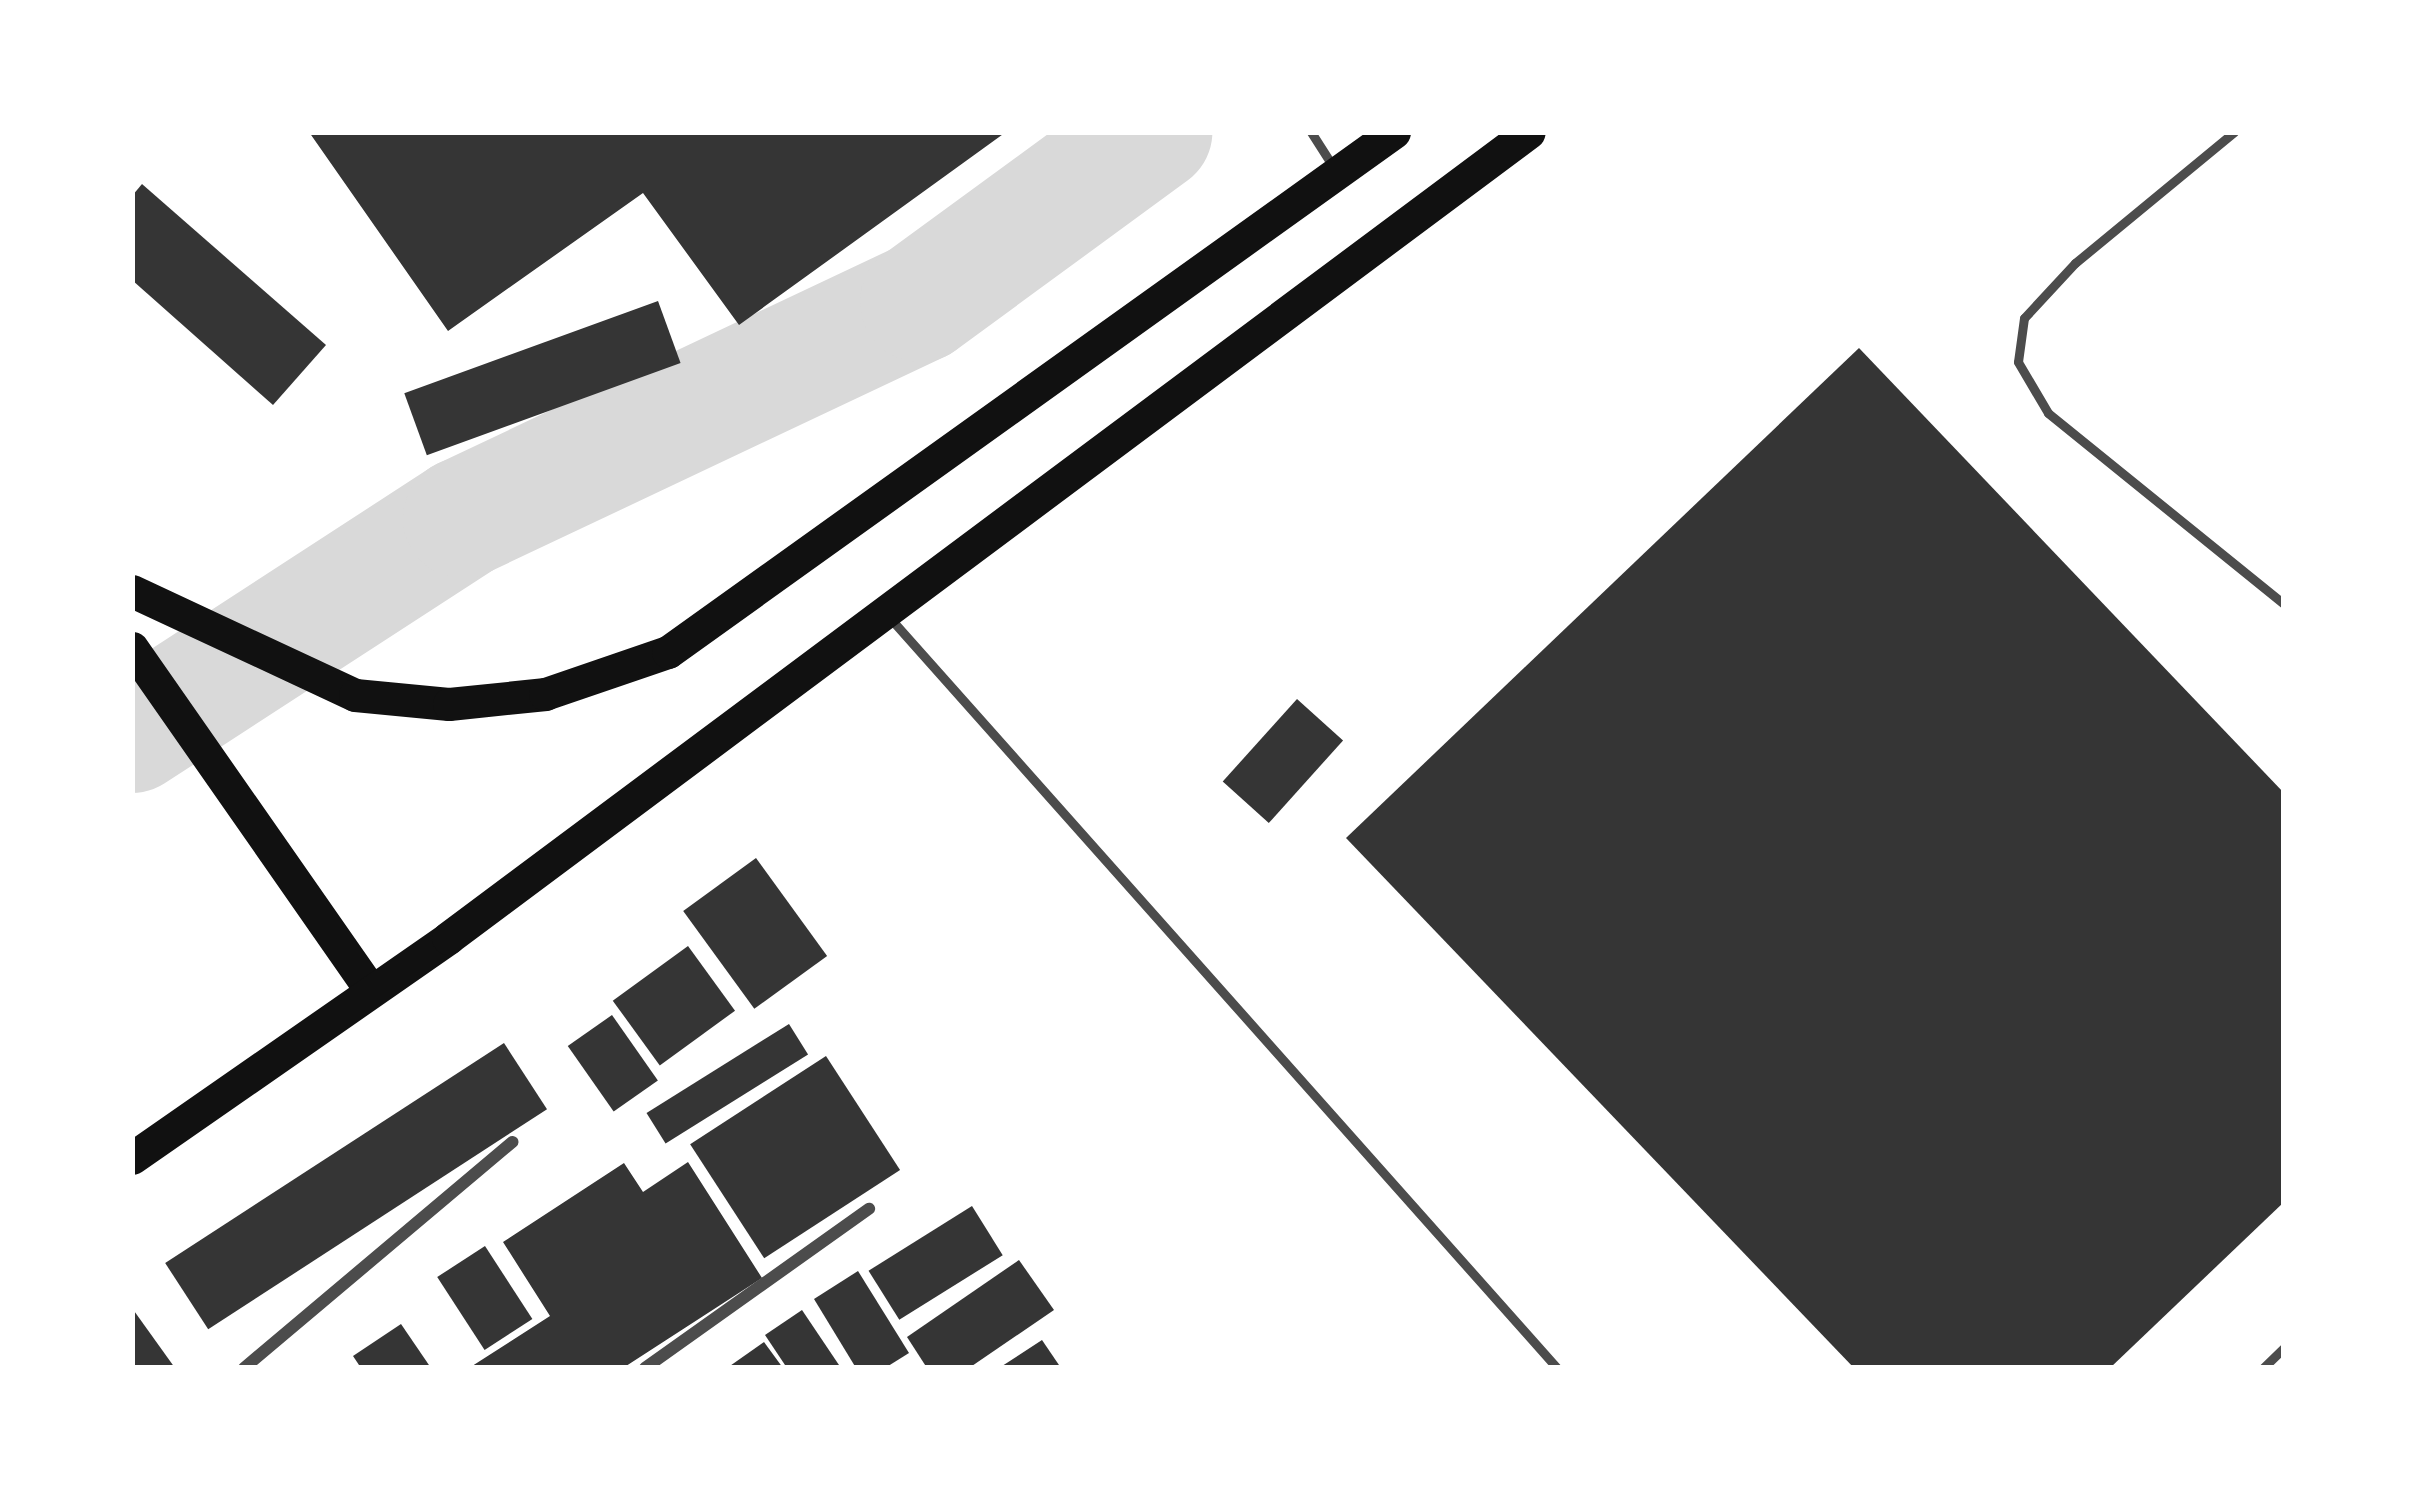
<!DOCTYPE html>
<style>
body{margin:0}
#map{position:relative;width:2416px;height:1500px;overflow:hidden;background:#fff;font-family:Georgia,serif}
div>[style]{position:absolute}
.river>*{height:120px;margin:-60px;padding:0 60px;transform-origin:60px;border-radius:60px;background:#d9d9d9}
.building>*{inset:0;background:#353535;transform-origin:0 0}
.service>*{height:9px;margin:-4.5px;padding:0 4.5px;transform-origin:4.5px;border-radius:4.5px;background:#4c4c4c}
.minor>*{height:12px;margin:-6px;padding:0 6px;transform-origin:6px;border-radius:6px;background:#4c4c4c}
.trunk>*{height:33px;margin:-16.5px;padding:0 16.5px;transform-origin:16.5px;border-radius:16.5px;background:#111}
span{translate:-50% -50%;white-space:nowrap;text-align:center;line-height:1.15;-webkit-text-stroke:9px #fff;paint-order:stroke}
.frame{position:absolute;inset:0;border:135px solid #fff;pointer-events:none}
</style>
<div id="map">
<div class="river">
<div style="left:132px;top:733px;width:395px;rotate:-33deg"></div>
<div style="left:463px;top:518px;width:505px;rotate:-25.3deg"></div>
<div style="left:920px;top:302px;width:288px;rotate:-36.2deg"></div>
</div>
<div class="building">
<div style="clip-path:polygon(309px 132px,1006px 132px,739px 325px,643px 193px,448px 331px)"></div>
<div style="clip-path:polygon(142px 184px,326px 345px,273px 405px,132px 280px,132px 196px)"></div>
<div style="left:658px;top:301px;width:66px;height:270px;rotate:70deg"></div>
<div style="clip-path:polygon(1859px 348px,2284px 793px,2284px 1202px,2110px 1368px,1854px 1368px,1346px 838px)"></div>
<div style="left:1297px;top:699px;width:62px;height:111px;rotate:42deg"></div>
<div style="left:756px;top:858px;width:121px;height:90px;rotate:54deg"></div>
<div style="left:688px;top:946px;width:80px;height:93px;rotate:54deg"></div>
<div style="left:612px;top:1015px;width:80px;height:54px;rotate:55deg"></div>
<div style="left:789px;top:1024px;width:36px;height:168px;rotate:58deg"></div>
<div style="left:504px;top:1043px;width:79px;height:404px;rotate:57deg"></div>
<div style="left:826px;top:1056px;width:136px;height:162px;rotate:57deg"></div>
<div style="clip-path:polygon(688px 1162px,762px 1278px,623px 1368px,469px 1368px,550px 1316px,503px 1242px,624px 1163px,643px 1192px)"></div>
<div style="left:972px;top:1206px;width:58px;height:122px;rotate:58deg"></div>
<div style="left:485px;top:1246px;width:87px;height:57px;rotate:57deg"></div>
<div style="clip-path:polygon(1019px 1260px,1054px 1310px,969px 1368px,927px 1368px,907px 1337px)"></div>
<div style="clip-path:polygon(858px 1271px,909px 1353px,885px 1368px,856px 1368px,814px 1299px)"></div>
<div style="clip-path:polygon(132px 1308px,175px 1368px,132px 1368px)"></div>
<div style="clip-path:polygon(802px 1310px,841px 1368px,787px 1368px,765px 1335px)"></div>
<div style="clip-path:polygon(401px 1324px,431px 1368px,361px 1368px,353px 1356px)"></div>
<div style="clip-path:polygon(1042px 1340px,1061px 1368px,999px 1368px)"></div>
<div style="clip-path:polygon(764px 1342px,783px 1368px,727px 1368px)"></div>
</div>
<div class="service">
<div style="left:1311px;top:132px;width:43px;rotate:57.4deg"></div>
<div style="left:2234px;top:132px;width:206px;rotate:140.5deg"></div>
<div style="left:2075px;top:263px;width:75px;rotate:132.8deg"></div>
<div style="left:2024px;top:318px;width:44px;rotate:97.8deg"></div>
<div style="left:2018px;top:362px;width:59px;rotate:59.5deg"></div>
<div style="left:2048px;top:413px;width:304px;rotate:39deg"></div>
<div style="left:890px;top:618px;width:1004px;rotate:48.35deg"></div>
<div style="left:2263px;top:1368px;width:29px;rotate:-44deg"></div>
</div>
<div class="minor">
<div style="left:244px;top:1368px;width:351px;rotate:-40.1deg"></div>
<div style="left:645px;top:1368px;width:275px;rotate:-35.4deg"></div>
</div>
<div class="trunk">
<div style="left:132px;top:591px;width:246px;rotate:25deg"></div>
<div style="left:355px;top:695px;width:94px;rotate:5.5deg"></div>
<div style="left:449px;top:704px;width:97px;rotate:-5.9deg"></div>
<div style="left:545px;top:694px;width:130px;rotate:-18.9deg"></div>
<div style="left:668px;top:652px;width:893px;rotate:-35.61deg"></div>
<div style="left:132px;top:648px;width:417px;rotate:55.1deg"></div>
<div style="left:132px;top:1158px;width:385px;rotate:-34.8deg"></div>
<div style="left:448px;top:938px;width:1348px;rotate:-36.71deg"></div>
</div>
<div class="frame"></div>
</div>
